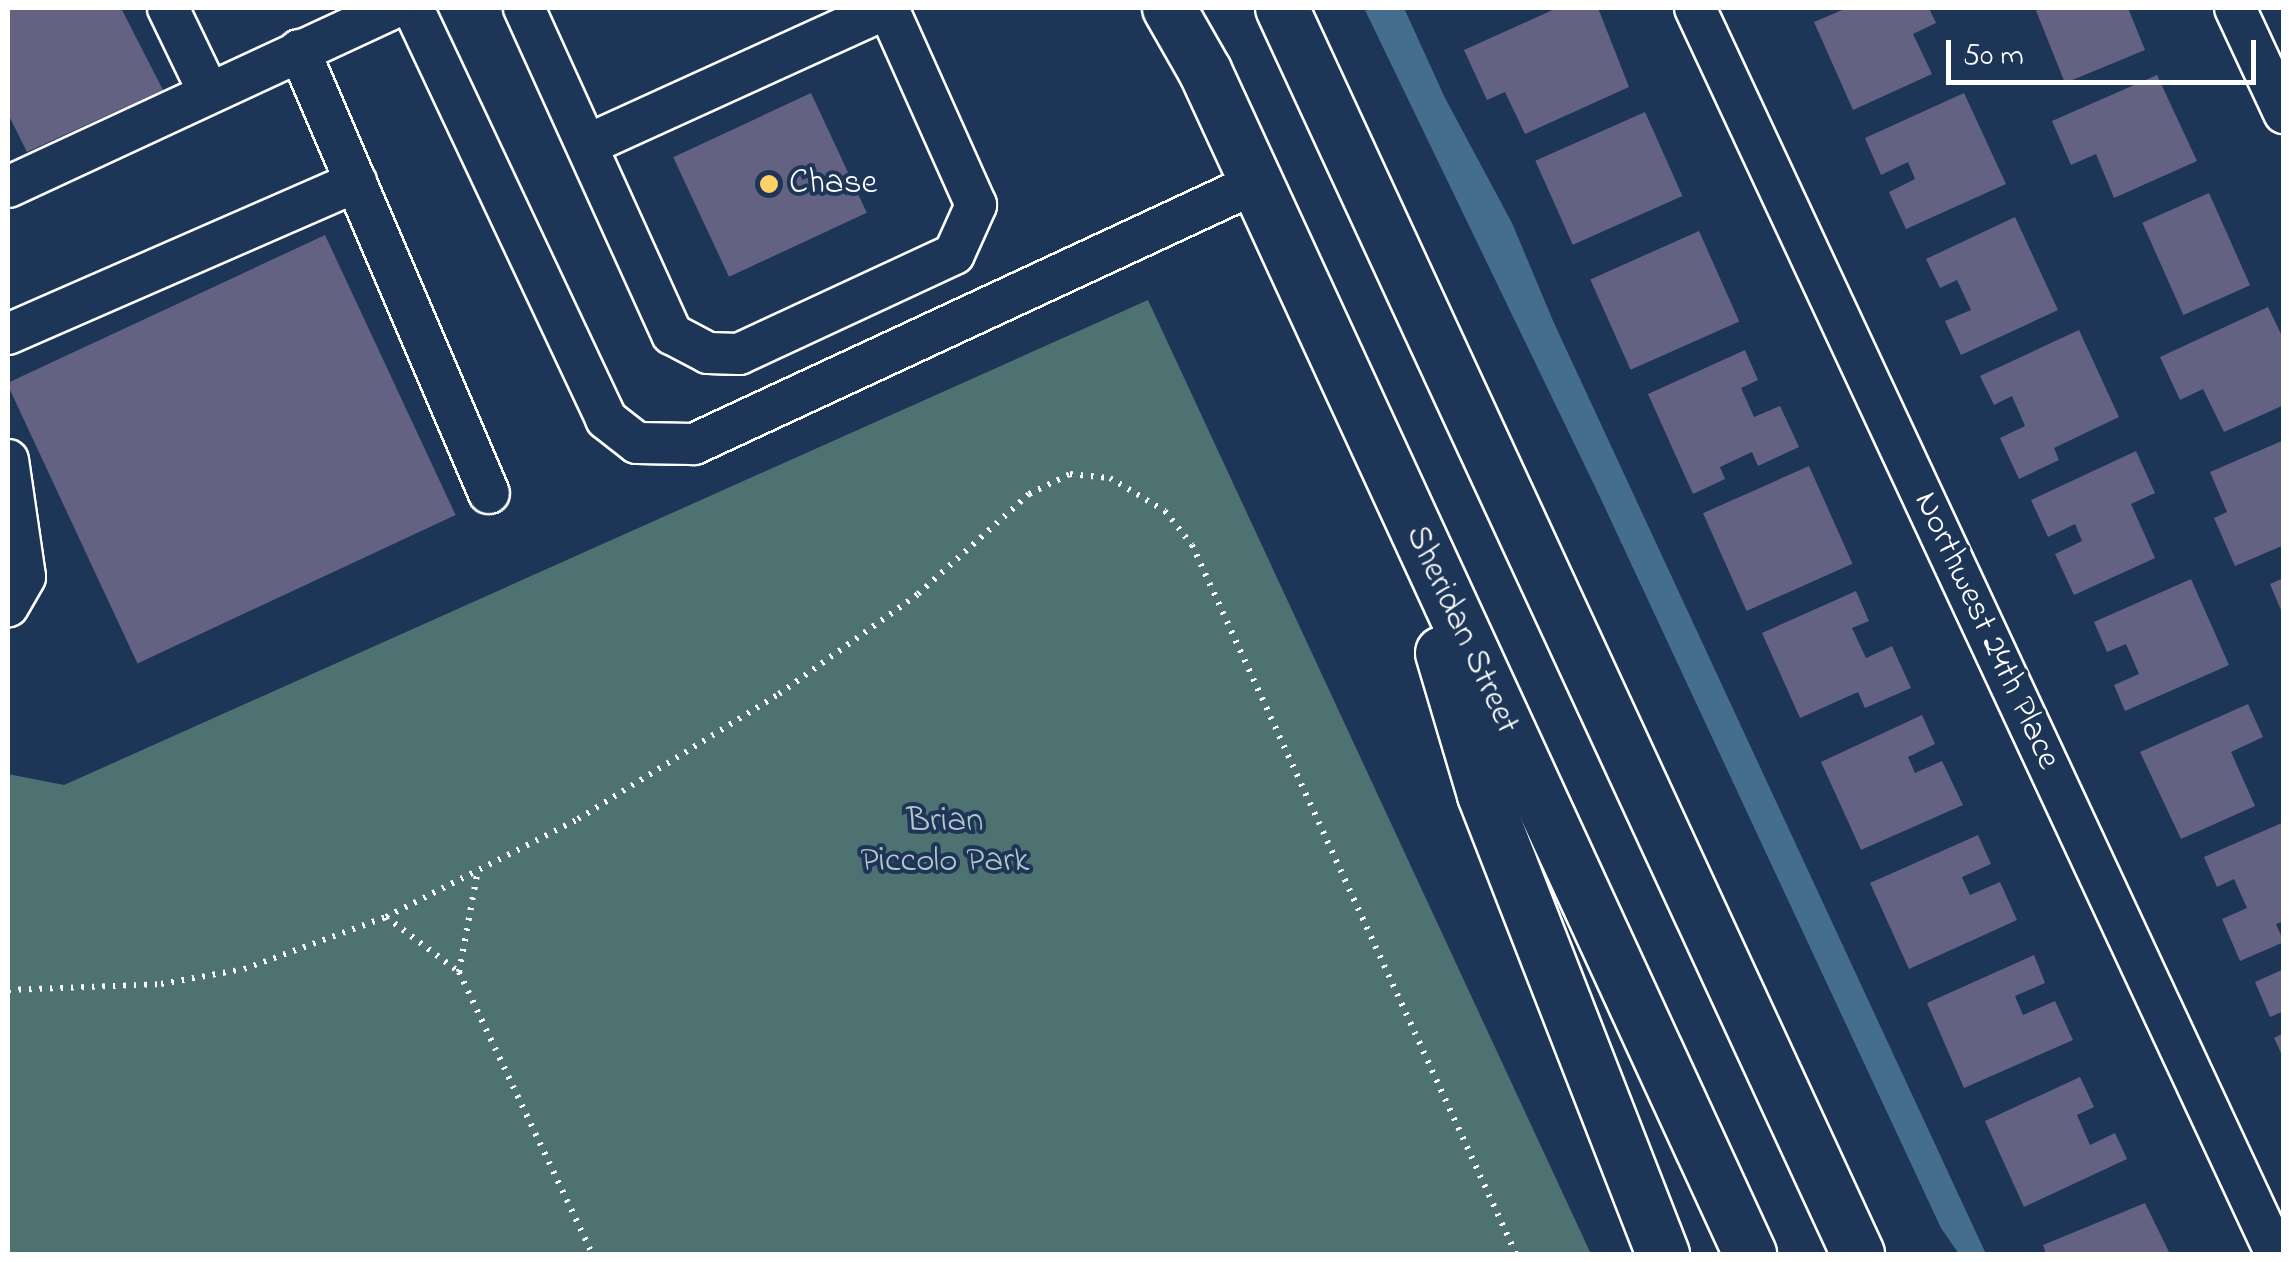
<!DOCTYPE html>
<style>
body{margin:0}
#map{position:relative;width:2291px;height:1262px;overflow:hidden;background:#1d3557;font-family:"Indie Flower",sans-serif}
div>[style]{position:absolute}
.green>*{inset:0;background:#4e7172}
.water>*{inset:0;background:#456d8d}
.building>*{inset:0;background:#646283;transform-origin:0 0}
.path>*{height:6px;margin-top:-3px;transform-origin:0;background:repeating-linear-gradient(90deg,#fff 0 2.5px,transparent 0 10.5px)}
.roads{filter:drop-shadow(2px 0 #fff) drop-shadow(-2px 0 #fff) drop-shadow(0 2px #fff) drop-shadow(0 -2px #fff)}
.minor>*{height:40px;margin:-20px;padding:0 20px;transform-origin:20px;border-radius:20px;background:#1d3557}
.major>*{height:52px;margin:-26px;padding:0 26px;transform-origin:26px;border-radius:26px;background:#1d3557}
.dots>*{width:28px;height:28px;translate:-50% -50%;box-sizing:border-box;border:5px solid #1d3557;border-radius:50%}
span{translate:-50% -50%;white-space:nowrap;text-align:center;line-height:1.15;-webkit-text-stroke:8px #1d3557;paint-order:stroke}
.poi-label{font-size:35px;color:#fff}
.left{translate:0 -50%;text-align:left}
.street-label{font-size:35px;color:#fff}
.park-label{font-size:35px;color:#b8c6c7}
.frame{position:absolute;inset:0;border:10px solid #fff;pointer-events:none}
.scale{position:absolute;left:1946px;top:40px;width:310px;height:45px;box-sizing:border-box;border:5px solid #fff;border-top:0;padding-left:12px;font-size:30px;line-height:35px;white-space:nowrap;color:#fff;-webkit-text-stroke:8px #1d3557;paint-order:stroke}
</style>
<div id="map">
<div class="green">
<div style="clip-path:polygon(1148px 300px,1591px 1254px,8px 1254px,8px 774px,64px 785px)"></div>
</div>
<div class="water">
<div style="clip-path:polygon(1364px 8px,1404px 8px,1445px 98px,1512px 223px,1554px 323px,1986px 1254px,1959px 1254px,1941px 1228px,1599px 495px)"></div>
</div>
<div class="building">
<div style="clip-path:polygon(8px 8px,121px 8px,163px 90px,27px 152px,8px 114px)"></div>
<div style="clip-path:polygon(1557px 8px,1598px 8px,1629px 87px,1525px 134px,1505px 92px,1487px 100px,1464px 50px)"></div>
<div style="clip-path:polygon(1847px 8px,1929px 8px,1936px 23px,1913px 34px,1932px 74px,1853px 110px,1814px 22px)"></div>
<div style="clip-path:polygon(2035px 8px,2128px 8px,2145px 50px,2065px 83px)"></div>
<div style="clip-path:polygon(2157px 75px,2197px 161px,2114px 198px,2096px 154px,2071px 165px,2052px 121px)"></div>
<div style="left:811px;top:93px;width:132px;height:152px;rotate:65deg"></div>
<div style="clip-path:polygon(1964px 93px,2006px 184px,1906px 229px,1889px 192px,1915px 179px,1908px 162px,1881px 175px,1865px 138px)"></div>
<div style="left:1645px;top:112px;width:92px;height:120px;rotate:66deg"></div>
<div style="left:2209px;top:193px;width:101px;height:73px;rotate:66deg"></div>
<div style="clip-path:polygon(2015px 217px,2058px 310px,1961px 355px,1945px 321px,1971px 310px,1957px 280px,1940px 288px,1926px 259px)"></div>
<div style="left:1699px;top:231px;width:99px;height:119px;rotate:66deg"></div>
<div style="left:325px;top:235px;width:309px;height:351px;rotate:65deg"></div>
<div style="clip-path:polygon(2268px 307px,2284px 340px,2284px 405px,2224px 432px,2203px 389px,2180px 400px,2160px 357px)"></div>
<div style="clip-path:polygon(2079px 330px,2119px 417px,2054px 448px,2059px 460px,2019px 479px,2000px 438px,2025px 426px,2012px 396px,1994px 405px,1980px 376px)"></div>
<div style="clip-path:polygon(1745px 350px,1758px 380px,1741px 388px,1754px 417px,1780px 406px,1799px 447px,1758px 466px,1752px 452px,1720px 467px,1725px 479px,1693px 494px,1648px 394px)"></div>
<div style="clip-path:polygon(2284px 440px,2284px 545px,2235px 566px,2214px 518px,2227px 512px,2210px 472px)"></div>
<div style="clip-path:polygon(2136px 451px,2155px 493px,2131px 504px,2155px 558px,2074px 595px,2055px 554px,2082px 541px,2075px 524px,2048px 537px,2031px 500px)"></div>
<div style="left:1809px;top:466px;width:107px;height:116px;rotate:66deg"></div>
<div style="clip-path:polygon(2284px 578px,2284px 615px,2283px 615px,2270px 584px)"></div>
<div style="clip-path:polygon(2191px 579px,2229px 665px,2125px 711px,2114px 685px,2139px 674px,2126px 644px,2107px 652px,2094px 622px)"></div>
<div style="clip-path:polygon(1856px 591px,1869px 621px,1852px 628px,1866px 658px,1892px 646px,1911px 688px,1865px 708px,1858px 692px,1800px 718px,1762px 633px)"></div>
<div style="clip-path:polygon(2248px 704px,2263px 737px,2231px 752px,2255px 806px,2181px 839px,2140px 752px)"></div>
<div style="clip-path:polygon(1922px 715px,1935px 744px,1908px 757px,1915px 773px,1942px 761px,1963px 805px,1861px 850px,1821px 762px)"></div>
<div style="clip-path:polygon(2284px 822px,2284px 921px,2276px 924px,2284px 942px,2240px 961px,2222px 919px,2247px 908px,2234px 879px,2217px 887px,2204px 857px)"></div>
<div style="clip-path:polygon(1978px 835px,1991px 864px,1962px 877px,1970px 895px,2000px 882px,2017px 920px,1909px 969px,1870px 883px)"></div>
<div style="clip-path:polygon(2034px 955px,2045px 983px,2015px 996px,2023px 1015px,2055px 1001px,2073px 1040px,1964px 1088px,1927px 1003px)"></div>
<div style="clip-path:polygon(2284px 969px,2284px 1011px,2270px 1017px,2255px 982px)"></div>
<div style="clip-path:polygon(2284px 1033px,2284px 1059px,2274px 1038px)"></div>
<div style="clip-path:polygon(2080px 1077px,2094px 1107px,2077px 1115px,2090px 1145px,2115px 1133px,2127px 1159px,2024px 1207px,1985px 1121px)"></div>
<div style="clip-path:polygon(2145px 1203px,2170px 1254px,2046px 1254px,2043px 1245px)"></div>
</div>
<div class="path">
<div style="left:386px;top:917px;width:91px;rotate:37deg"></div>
<div style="left:459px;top:972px;width:99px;rotate:-79.5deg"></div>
<div style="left:459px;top:972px;width:312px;rotate:64.7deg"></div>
<div style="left:8px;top:990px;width:153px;rotate:-2.2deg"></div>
<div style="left:161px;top:984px;width:84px;rotate:-10.2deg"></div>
<div style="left:244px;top:969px;width:151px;rotate:-20.1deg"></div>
<div style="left:386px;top:917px;width:216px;rotate:-27deg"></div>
<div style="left:578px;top:819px;width:237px;rotate:-31.9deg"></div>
<div style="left:779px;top:694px;width:171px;rotate:-35.7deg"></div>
<div style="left:918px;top:594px;width:149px;rotate:-42deg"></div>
<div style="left:1029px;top:494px;width:46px;rotate:-26deg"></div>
<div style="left:1070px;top:474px;width:40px;rotate:5.7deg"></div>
<div style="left:1110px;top:478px;width:64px;rotate:31deg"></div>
<div style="left:1165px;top:511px;width:43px;rotate:51.5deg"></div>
<div style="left:1192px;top:545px;width:780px;rotate:65.44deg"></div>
</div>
<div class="roads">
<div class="minor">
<div style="left:168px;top:8px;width:92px;rotate:64.3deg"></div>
<div style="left:413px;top:8px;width:454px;rotate:64.8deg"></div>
<div style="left:606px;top:419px;width:39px;rotate:38deg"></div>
<div style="left:637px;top:443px;width:57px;rotate:1deg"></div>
<div style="left:694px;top:444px;width:620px;rotate:-24.91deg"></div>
<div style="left:524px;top:8px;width:358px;rotate:65.6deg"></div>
<div style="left:672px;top:334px;width:41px;rotate:27.8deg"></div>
<div style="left:708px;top:353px;width:31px;rotate:2deg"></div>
<div style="left:739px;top:354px;width:237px;rotate:-24.9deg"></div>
<div style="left:954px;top:254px;width:54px;rotate:-65.8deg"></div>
<div style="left:976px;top:205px;width:216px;rotate:-114.1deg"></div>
<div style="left:1695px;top:8px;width:1375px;rotate:65deg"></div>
<div style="left:2235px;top:8px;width:116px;rotate:65deg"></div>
<div style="left:299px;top:50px;width:482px;rotate:66.8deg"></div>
<div style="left:587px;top:145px;width:331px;rotate:-24.5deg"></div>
<div style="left:8px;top:187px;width:425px;rotate:-24.9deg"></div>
<div style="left:8px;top:334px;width:380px;rotate:-23.6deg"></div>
<div style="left:8px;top:460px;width:118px;rotate:81.7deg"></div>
<div style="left:25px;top:577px;width:34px;rotate:120deg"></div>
</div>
<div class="major">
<div style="left:1169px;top:8px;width:73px;rotate:60.3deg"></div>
<div style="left:1205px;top:71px;width:1303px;rotate:65.26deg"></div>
<div style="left:1282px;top:8px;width:1373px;rotate:65.19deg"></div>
<div style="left:1442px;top:653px;width:148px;rotate:73.5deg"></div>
<div style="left:1484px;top:795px;width:493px;rotate:68.7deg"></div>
</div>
</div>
<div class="dots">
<div style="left:769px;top:184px;background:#ffd166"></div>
</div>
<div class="poi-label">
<span class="left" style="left:789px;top:184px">Chase</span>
</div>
<div class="street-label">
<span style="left:1461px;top:630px;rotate:65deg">Sheridan Street</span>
<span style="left:1986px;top:631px;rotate:65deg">Northwest 24th Place</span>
</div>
<div class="park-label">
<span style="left:945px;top:842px">Brian<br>Piccolo Park</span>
</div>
<div class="frame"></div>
<div class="scale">50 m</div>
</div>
